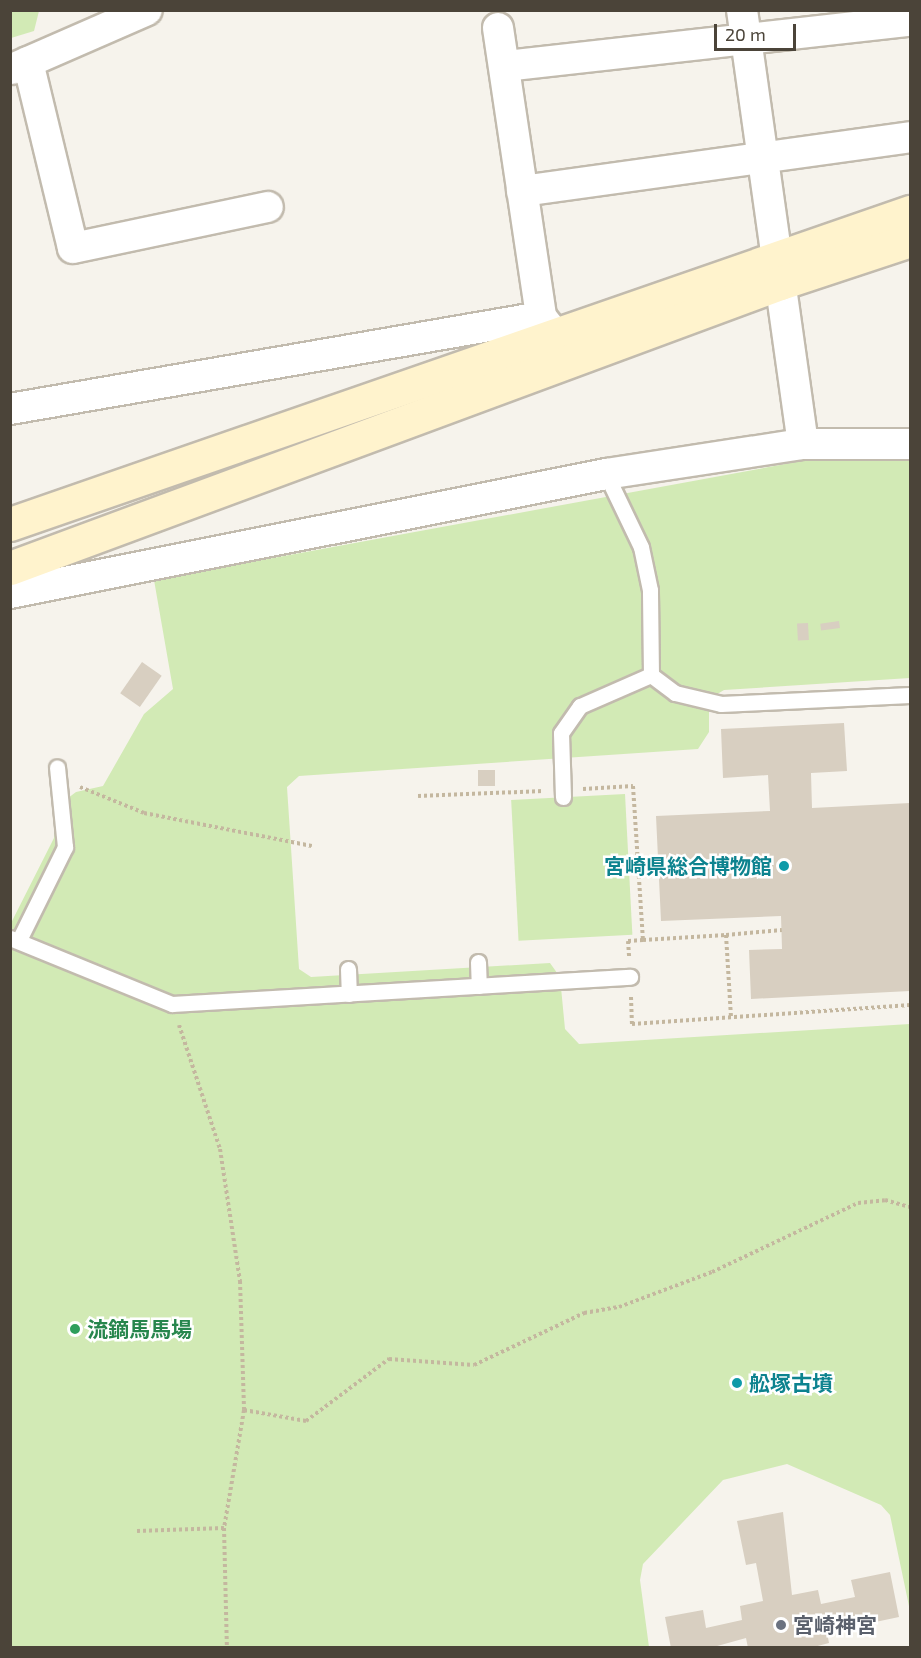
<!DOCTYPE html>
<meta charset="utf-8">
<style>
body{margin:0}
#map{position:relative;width:921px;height:1658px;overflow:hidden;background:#f6f3ec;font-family:"Exo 2","Noto Sans JP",sans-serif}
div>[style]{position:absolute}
.green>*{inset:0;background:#d2eab5;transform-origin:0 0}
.building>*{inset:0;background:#d8cfc1;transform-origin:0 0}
.path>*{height:4px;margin-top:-2px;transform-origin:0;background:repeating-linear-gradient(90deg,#c4b79f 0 3px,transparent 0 6px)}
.roads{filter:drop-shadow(2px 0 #c2bbae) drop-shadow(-2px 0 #c2bbae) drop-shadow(0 2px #c2bbae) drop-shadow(0 -2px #c2bbae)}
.lane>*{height:15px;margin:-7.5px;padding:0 7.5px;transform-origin:7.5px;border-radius:7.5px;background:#fff}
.street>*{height:30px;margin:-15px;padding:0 15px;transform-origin:15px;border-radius:15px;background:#fff}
.secondary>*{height:33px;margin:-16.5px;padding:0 16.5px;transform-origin:16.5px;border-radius:16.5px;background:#fff3cd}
.dots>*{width:16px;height:16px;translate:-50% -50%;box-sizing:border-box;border:3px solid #fff;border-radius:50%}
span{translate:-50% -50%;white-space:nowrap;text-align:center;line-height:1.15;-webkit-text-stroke:5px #fff;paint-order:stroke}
.culture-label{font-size:21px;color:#0d838f;font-weight:700}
.right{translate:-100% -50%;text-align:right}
.left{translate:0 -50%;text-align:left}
.leisure-label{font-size:21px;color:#27864d;font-weight:700}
.worship-label{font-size:21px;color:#5b616d;font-weight:700}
.frame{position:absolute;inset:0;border:12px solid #4b4439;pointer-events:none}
.scale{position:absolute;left:714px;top:24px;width:82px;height:27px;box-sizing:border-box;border:3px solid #4b4439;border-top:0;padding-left:8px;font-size:18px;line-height:21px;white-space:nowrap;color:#4b4439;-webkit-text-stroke:4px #fff;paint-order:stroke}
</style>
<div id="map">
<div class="green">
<div style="clip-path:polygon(11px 10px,39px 11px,34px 31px,11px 38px)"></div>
<div style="clip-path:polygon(910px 458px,910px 678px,724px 690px,709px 699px,709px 732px,698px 749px,299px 776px,287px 787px,299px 969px,311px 977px,550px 963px,560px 977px,565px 1029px,579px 1044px,910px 1024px,910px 1611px,890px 1515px,881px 1505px,787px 1464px,723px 1480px,643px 1564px,640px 1580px,649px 1647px,11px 1647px,10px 925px,54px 838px,56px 807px,76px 792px,103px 786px,144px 714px,173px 689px,154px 580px,807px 460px)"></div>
<div style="left:625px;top:794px;width:141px;height:114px;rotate:87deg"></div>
</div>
<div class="building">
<div style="left:839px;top:621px;width:7px;height:19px;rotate:82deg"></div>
<div style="left:808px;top:623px;width:17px;height:11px;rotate:87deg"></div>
<div style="left:142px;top:662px;width:24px;height:38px;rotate:35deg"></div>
<div style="clip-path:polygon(844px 723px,847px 771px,811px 773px,812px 808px,910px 803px,910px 991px,751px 999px,749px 950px,782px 949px,781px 916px,661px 921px,656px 816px,770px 811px,768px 775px,723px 778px,721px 729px)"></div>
<div style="left:478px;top:770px;width:17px;height:16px"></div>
<div style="clip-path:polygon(783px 1512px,792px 1595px,818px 1590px,821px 1604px,855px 1597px,851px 1580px,890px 1572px,899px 1617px,861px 1625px,859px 1615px,825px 1622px,829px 1643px,810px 1648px,748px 1648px,746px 1638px,710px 1648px,671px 1648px,665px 1617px,703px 1610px,706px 1628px,742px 1620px,740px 1606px,763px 1601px,756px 1563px,746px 1565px,737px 1521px)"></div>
</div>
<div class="path">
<div style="left:80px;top:787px;width:69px;rotate:22.1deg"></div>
<div style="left:144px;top:813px;width:171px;rotate:11.1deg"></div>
<div style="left:583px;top:789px;width:50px;rotate:-3.4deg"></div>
<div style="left:633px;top:786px;width:154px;rotate:86.3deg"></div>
<div style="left:643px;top:940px;width:15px;rotate:176deg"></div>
<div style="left:628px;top:941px;width:16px;rotate:86deg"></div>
<div style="left:418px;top:796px;width:125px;rotate:-2.3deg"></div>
<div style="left:726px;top:935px;width:56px;rotate:-5.1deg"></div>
<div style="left:643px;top:940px;width:83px;rotate:-3.4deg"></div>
<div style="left:726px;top:935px;width:82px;rotate:86.5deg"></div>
<div style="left:631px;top:997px;width:27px;rotate:88deg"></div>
<div style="left:632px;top:1024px;width:279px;rotate:-3.9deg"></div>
<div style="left:179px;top:1025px;width:131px;rotate:71.7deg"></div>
<div style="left:220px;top:1149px;width:134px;rotate:81.4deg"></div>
<div style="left:240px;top:1281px;width:129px;rotate:88.2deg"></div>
<div style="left:244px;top:1410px;width:120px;rotate:99.6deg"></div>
<div style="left:224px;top:1528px;width:120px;rotate:88.6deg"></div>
<div style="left:244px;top:1410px;width:63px;rotate:10.1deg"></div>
<div style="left:306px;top:1421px;width:104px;rotate:-36.8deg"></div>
<div style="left:389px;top:1359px;width:85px;rotate:4deg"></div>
<div style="left:474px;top:1365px;width:122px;rotate:-25.3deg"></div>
<div style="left:584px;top:1313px;width:36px;rotate:-10deg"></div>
<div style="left:619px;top:1307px;width:99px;rotate:-20.6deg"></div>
<div style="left:712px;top:1272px;width:161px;rotate:-25.3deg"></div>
<div style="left:858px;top:1203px;width:27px;rotate:-6deg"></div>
<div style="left:885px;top:1200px;width:26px;rotate:16deg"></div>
<div style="left:137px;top:1531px;width:87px;rotate:-2deg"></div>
</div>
<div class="roads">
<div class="lane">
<div style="left:651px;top:675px;width:30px;rotate:37deg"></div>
<div style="left:675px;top:693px;width:47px;rotate:13.4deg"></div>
<div style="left:721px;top:704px;width:189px;rotate:-2.7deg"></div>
<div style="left:563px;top:797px;width:64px;rotate:-91.8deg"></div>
<div style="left:561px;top:733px;width:33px;rotate:-55deg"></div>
<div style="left:580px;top:706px;width:77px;rotate:-23.6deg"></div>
<div style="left:651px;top:675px;width:85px;rotate:-90.7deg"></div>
<div style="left:650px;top:590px;width:44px;rotate:-101.8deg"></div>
<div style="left:641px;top:547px;width:81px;rotate:-115.6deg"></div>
<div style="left:10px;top:938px;width:175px;rotate:22.2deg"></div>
<div style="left:172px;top:1004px;width:459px;rotate:-3.4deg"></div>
<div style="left:20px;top:938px;width:102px;rotate:-63.7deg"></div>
<div style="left:65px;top:847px;width:80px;rotate:-95.7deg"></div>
<div style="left:478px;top:962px;width:24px;rotate:88deg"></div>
<div style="left:348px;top:969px;width:25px;rotate:88deg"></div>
</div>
<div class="street">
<div style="left:742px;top:10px;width:438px;rotate:82deg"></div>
<div style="left:498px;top:28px;width:292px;rotate:81.5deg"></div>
<div style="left:541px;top:317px;width:21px;rotate:51deg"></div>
<div style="left:28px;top:62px;width:191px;rotate:76.4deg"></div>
<div style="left:73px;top:248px;width:199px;rotate:-11.9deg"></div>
<div style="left:506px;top:66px;width:406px;rotate:-6.4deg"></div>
<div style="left:12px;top:69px;width:147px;rotate:-23.6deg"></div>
<div style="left:522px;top:191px;width:392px;rotate:-7.9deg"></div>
<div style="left:10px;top:409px;width:539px;rotate:-9.83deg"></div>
<div style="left:10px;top:593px;width:608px;rotate:-11.29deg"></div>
<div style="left:606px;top:474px;width:199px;rotate:-8.7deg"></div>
<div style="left:803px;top:444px;width:107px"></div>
</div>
<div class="secondary">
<div style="left:10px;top:524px;width:953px;rotate:-19.12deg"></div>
<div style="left:10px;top:568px;width:821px;rotate:-20.31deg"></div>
<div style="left:780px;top:283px;width:137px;rotate:-18.3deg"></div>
</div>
</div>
<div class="dots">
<div style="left:784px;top:866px;background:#0f9aa8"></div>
<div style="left:75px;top:1329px;background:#2e9e5b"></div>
<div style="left:737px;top:1383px;background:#0f9aa8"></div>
<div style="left:781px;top:1625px;background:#6b7280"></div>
</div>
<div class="culture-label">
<span class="right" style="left:772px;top:866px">宮崎県総合博物館</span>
<span class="left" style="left:749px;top:1383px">舩塚古墳</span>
</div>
<div class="leisure-label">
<span class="left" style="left:87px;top:1329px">流鏑馬馬場</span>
</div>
<div class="worship-label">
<span class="left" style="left:793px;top:1625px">宮崎神宮</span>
</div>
<div class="frame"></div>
<div class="scale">20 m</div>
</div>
